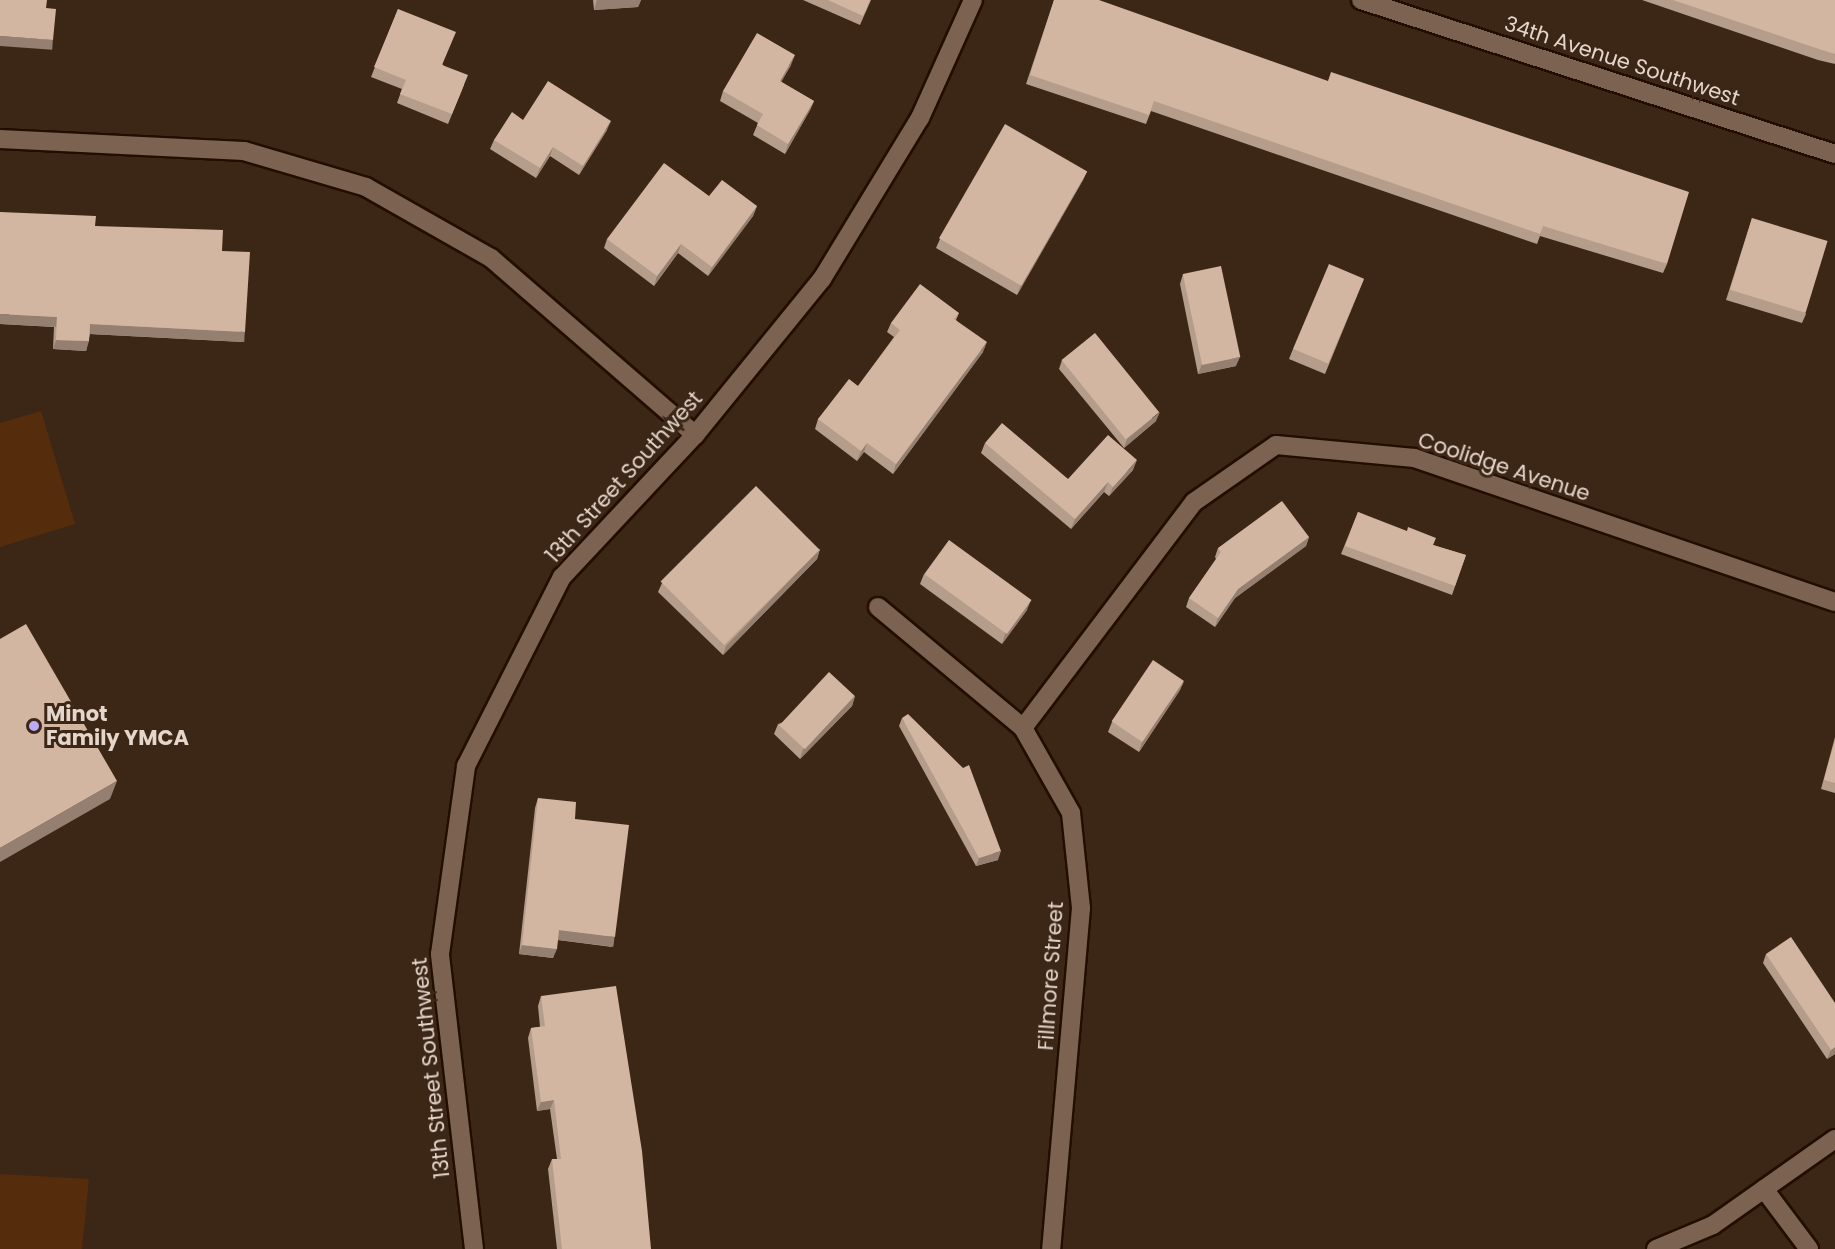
<!DOCTYPE html>
<style>
body{margin:0}
#map{position:relative;width:1835px;height:1249px;overflow:hidden;background:#3c2616;font-family:Poppins,sans-serif}
div>[style]{position:absolute}
.green>*{inset:0;background:#552d0c}
.roads{filter:drop-shadow(2px 0 #220e01) drop-shadow(-2px 0 #220e01) drop-shadow(0 2px #220e01) drop-shadow(0 -2px #220e01)}
.minor>*{height:18px;margin:-9px;padding:0 9px;transform-origin:9px;border-radius:9px;background:#7c6251}
.wall>*{inset:0;background:#b59d8b}
.shaded-wall>*{inset:0;background:#947f71;transform-origin:0 0}
.building>*{inset:0;background:#d3b6a2;transform-origin:0 0}
.dots>*{width:16px;height:16px;translate:-50% -50%;box-sizing:border-box;border:3px solid #3c2616;border-radius:50%}
span{translate:-50% -50%;white-space:nowrap;text-align:center;line-height:1.15;-webkit-text-stroke:6px #3c2616;paint-order:stroke}
.street-label{font-size:21px;color:#e5d6cc}
.poi-label{font-size:21px;color:#e5d6cc;font-weight:700}
.left{translate:0 -50%;text-align:left}
</style>
<div id="map">
<div class="green">
<div style="clip-path:polygon(41px 411px,75px 524px,0 547px,0 423px)"></div>
<div style="clip-path:polygon(0 1174px,89px 1179px,82px 1249px,0 1249px)"></div>
</div>
<div class="roads">
<div class="minor">
<div style="left:1361px;top:0;width:498px;rotate:18deg"></div>
<div style="left:0;top:139px;width:244px;rotate:2.8deg"></div>
<div style="left:244px;top:151px;width:127px;rotate:16.4deg"></div>
<div style="left:366px;top:187px;width:144px;rotate:29.6deg"></div>
<div style="left:491px;top:258px;width:270px;rotate:40.9deg"></div>
<div style="left:878px;top:607px;width:189px;rotate:39.8deg"></div>
<div style="left:1023px;top:728px;width:98px;rotate:60.5deg"></div>
<div style="left:1071px;top:813px;width:96px;rotate:84deg"></div>
<div style="left:1081px;top:908px;width:342px;rotate:95deg"></div>
<div style="left:1023px;top:728px;width:283px;rotate:-52.9deg"></div>
<div style="left:1194px;top:502px;width:100px;rotate:-34.8deg"></div>
<div style="left:1276px;top:445px;width:139px;rotate:5.4deg"></div>
<div style="left:1414px;top:458px;width:445px;rotate:18.9deg"></div>
<div style="left:1764px;top:1189px;width:75px;rotate:53.1deg"></div>
<div style="left:474px;top:1249px;width:297px;rotate:-96.6deg"></div>
<div style="left:440px;top:954px;width:190px;rotate:-82.1deg"></div>
<div style="left:466px;top:766px;width:212px;rotate:-63.1deg"></div>
<div style="left:562px;top:577px;width:195px;rotate:-46.9deg"></div>
<div style="left:695px;top:435px;width:201px;rotate:-50.9deg"></div>
<div style="left:822px;top:279px;width:188px;rotate:-58.7deg"></div>
<div style="left:920px;top:118px;width:129px;rotate:-65.8deg"></div>
<div style="left:1656px;top:1249px;width:62px;rotate:-22.8deg"></div>
<div style="left:1713px;top:1225px;width:149px;rotate:-35.2deg"></div>
</div>
</div>
<div class="wall">
<div style="clip-path:polygon(593px 0,641px 0,638px 7px,594px 10px)"></div>
<div style="clip-path:polygon(803px 0,871px 0,860px 25px)"></div>
<div style="clip-path:polygon(1054px 0,1667px 264px,1663px 273px,1540px 236px,1537px 244px,1151px 111px,1146px 124px,1026px 84px)"></div>
<div style="clip-path:polygon(1642px 0,1835px 0,1835px 64px,1818px 60px)"></div>
<div style="clip-path:polygon(398px 9px,443px 65px,464px 85px,448px 124px,397px 103px,402px 89px,371px 77px)"></div>
<div style="clip-path:polygon(791px 65px,781px 82px,814px 101px,810px 110px,785px 154px,753px 135px,758px 123px,720px 101px,723px 91px)"></div>
<div style="clip-path:polygon(523px 120px,607px 130px,579px 175px,550px 156px,536px 178px,490px 149px,494px 140px)"></div>
<div style="clip-path:polygon(1087px 171px,1083px 180px,1017px 295px,936px 248px,940px 239px)"></div>
<div style="clip-path:polygon(709px 196px,757px 206px,753px 216px,708px 276px,678px 253px,654px 286px,604px 248px,607px 239px)"></div>
<div style="clip-path:polygon(1752px 218px,1806px 314px,1802px 323px,1726px 300px)"></div>
<div style="clip-path:polygon(95px 226px,222px 251px,242px 342px,90px 334px,86px 351px,53px 349px,54px 327px,0 324px)"></div>
<div style="clip-path:polygon(1183px 274px,1236px 366px,1198px 374px,1180px 284px)"></div>
<div style="clip-path:polygon(1364px 279px,1325px 374px,1289px 359px,1293px 349px)"></div>
<div style="clip-path:polygon(959px 313px,956px 320px,983px 352px,893px 474px,864px 452px,857px 461px,815px 429px,818px 419px,858px 386px,894px 337px,887px 332px,891px 323px)"></div>
<div style="clip-path:polygon(1062px 360px,1156px 421px,1124px 448px,1059px 369px)"></div>
<div style="clip-path:polygon(985px 443px,1068px 479px,1133px 470px,1109px 496px,1104px 492px,1071px 529px,981px 453px)"></div>
<div style="clip-path:polygon(1358px 512px,1433px 545px,1466px 555px,1452px 595px,1341px 554px)"></div>
<div style="clip-path:polygon(1309px 537px,1306px 546px,1235px 598px,1215px 627px,1186px 607px,1189px 598px,1216px 559px,1215px 557px,1218px 548px)"></div>
<div style="clip-path:polygon(820px 549px,817px 559px,723px 655px,658px 592px,662px 583px)"></div>
<div style="clip-path:polygon(924px 574px,1027px 610px,1002px 644px,920px 584px)"></div>
<div style="clip-path:polygon(1184px 681px,1180px 690px,1139px 752px,1108px 732px,1112px 722px)"></div>
<div style="clip-path:polygon(855px 696px,852px 706px,800px 759px,774px 734px,778px 724px)"></div>
<div style="clip-path:polygon(902px 718px,998px 860px,976px 866px,899px 726px)"></div>
<div style="clip-path:polygon(1835px 737px,1835px 793px,1821px 789px)"></div>
<div style="clip-path:polygon(538px 798px,575px 819px,612px 947px,558px 940px,553px 958px,519px 954px,535px 808px)"></div>
<div style="clip-path:polygon(1766px 954px,1835px 1003px,1835px 1054px,1827px 1059px,1763px 963px)"></div>
<div style="clip-path:polygon(541px 996px,651px 1249px,557px 1249px,548px 1169px,552px 1159px,557px 1159px,550px 1109px,537px 1111px,528px 1038px,531px 1028px,540px 1027px,538px 1006px)"></div>
</div>
<div class="shaded-wall">
<div style="clip-path:polygon(597px 0,641px 0,638px 7px,594px 10px)"></div>
<div style="left:0;top:36px;width:53px;height:10px;rotate:4deg"></div>
<div style="clip-path:polygon(795px 55px,791px 65px,776px 91px,780px 81px)"></div>
<div style="clip-path:polygon(814px 101px,810px 110px,785px 154px,788px 144px)"></div>
<div style="clip-path:polygon(611px 121px,607px 130px,579px 175px,583px 166px)"></div>
<div style="clip-path:polygon(553px 147px,550px 156px,536px 178px,540px 168px)"></div>
<div style="clip-path:polygon(1087px 171px,1083px 180px,1017px 295px,1021px 285px)"></div>
<div style="clip-path:polygon(757px 206px,753px 216px,708px 276px,712px 267px)"></div>
<div style="clip-path:polygon(681px 244px,678px 253px,654px 286px,657px 276px)"></div>
<div style="left:0;top:314px;width:57px;height:10px;rotate:3deg"></div>
<div style="left:90px;top:324px;width:155px;height:10px;rotate:3deg"></div>
<div style="clip-path:polygon(56px 340px,89px 341px,86px 351px,53px 349px)"></div>
<div style="clip-path:polygon(987px 342px,983px 352px,893px 474px,896px 464px)"></div>
<div style="clip-path:polygon(1240px 357px,1236px 366px,1198px 374px,1202px 364px)"></div>
<div style="clip-path:polygon(1160px 412px,1156px 421px,1124px 448px,1127px 439px)"></div>
<div style="clip-path:polygon(867px 443px,864px 452px,857px 461px,861px 451px)"></div>
<div style="clip-path:polygon(1137px 460px,1133px 470px,1109px 496px,1113px 487px)"></div>
<div style="clip-path:polygon(1108px 482px,1104px 492px,1071px 529px,1075px 519px)"></div>
<div style="clip-path:polygon(1309px 537px,1306px 546px,1235px 598px,1215px 627px,1218px 618px,1238px 589px)"></div>
<div style="clip-path:polygon(820px 549px,817px 559px,723px 655px,726px 646px)"></div>
<div style="clip-path:polygon(1031px 600px,1027px 610px,1002px 644px,1005px 634px)"></div>
<div style="clip-path:polygon(1184px 681px,1180px 690px,1139px 752px,1142px 742px)"></div>
<div style="clip-path:polygon(855px 696px,852px 706px,800px 759px,803px 749px)"></div>
<div style="clip-path:polygon(117px 781px,110px 799px,0 862px,0 848px)"></div>
<div style="clip-path:polygon(1001px 851px,998px 860px,976px 866px,979px 858px)"></div>
<div style="left:559px;top:930px;width:56px;height:10px;rotate:7deg"></div>
<div style="clip-path:polygon(522px 945px,557px 949px,553px 958px,519px 954px)"></div>
<div style="clip-path:polygon(1835px 1047px,1835px 1054px,1827px 1059px,1831px 1050px)"></div>
<div style="clip-path:polygon(554px 1100px,550px 1109px,537px 1111px,541px 1102px)"></div>
</div>
<div class="building">
<div style="clip-path:polygon(0 0,47px 0,46px 8px,56px 9px,53px 40px,0 36px)"></div>
<div style="clip-path:polygon(828px 0,870px 0,863px 16px)"></div>
<div style="clip-path:polygon(1054px 0,1099px 0,1328px 81px,1331px 72px,1689px 192px,1667px 264px,1543px 226px,1540px 234px,1154px 101px,1149px 115px,1030px 75px)"></div>
<div style="clip-path:polygon(1673px 0,1835px 0,1835px 54px,1822px 50px)"></div>
<div style="clip-path:polygon(398px 9px,456px 32px,442px 65px,468px 75px,452px 114px,400px 94px,406px 80px,374px 67px)"></div>
<div style="clip-path:polygon(757px 33px,795px 55px,780px 81px,814px 101px,788px 144px,757px 125px,763px 114px,723px 91px)"></div>
<div style="clip-path:polygon(548px 81px,611px 121px,583px 166px,553px 147px,540px 168px,494px 140px,512px 112px,523px 120px)"></div>
<div style="left:1005px;top:124px;width:95px;height:132px;rotate:30deg"></div>
<div style="clip-path:polygon(664px 163px,709px 196px,722px 180px,757px 206px,712px 267px,681px 244px,657px 276px,607px 239px)"></div>
<div style="clip-path:polygon(0 212px,96px 216px,95px 226px,223px 230px,222px 251px,250px 252px,245px 332px,90px 324px,89px 341px,56px 340px,57px 317px,0 314px)"></div>
<div style="left:1752px;top:218px;width:79px;height:75px;rotate:17deg"></div>
<div style="left:1329px;top:264px;width:38px;height:92px;rotate:23deg"></div>
<div style="left:1221px;top:266px;width:93px;height:39px;rotate:78deg"></div>
<div style="clip-path:polygon(920px 284px,959px 313px,954px 319px,987px 342px,896px 464px,867px 443px,861px 451px,818px 419px,849px 379px,858px 386px,900px 330px,891px 323px)"></div>
<div style="left:1095px;top:333px;width:102px;height:43px;rotate:51deg"></div>
<div style="clip-path:polygon(1002px 423px,1068px 479px,1108px 435px,1137px 460px,1113px 487px,1108px 482px,1075px 519px,985px 443px)"></div>
<div style="left:756px;top:486px;width:90px;height:135px;rotate:45deg"></div>
<div style="clip-path:polygon(1282px 501px,1309px 537px,1238px 589px,1218px 618px,1189px 598px,1221px 552px,1218px 548px)"></div>
<div style="clip-path:polygon(1358px 512px,1407px 531px,1408px 527px,1436px 538px,1433px 545px,1466px 555px,1455px 586px,1345px 546px)"></div>
<div style="left:949px;top:540px;width:102px;height:42px;rotate:36deg"></div>
<div style="clip-path:polygon(26px 624px,117px 781px,0 848px,0 639px)"></div>
<div style="left:1153px;top:660px;width:37px;height:74px;rotate:34deg"></div>
<div style="left:829px;top:672px;width:35px;height:73px;rotate:43deg"></div>
<div style="clip-path:polygon(908px 714px,963px 768px,969px 765px,1001px 851px,979px 858px,902px 718px)"></div>
<div style="clip-path:polygon(1835px 740px,1835px 783px,1824px 780px)"></div>
<div style="clip-path:polygon(538px 798px,576px 802px,575px 819px,629px 825px,615px 937px,559px 930px,557px 949px,522px 945px)"></div>
<div style="clip-path:polygon(1791px 937px,1835px 1003px,1835px 1047px,1831px 1050px,1766px 954px)"></div>
<div style="clip-path:polygon(616px 986px,642px 1151px,651px 1249px,562px 1249px,552px 1159px,561px 1159px,554px 1100px,541px 1102px,531px 1028px,545px 1026px,541px 996px)"></div>
</div>
<div class="dots">
<div style="left:34px;top:726px;background:#bcaaf6"></div>
</div>
<div class="street-label">
<span style="left:1622px;top:61px;rotate:18deg">34th Avenue Southwest</span>
<span style="left:1504px;top:467px;rotate:18deg">Coolidge Avenue</span>
<span style="left:624px;top:477px;rotate:-48deg">13th Street Southwest</span>
<span style="left:1051px;top:976px;rotate:-86deg">Fillmore Street</span>
<span style="left:431px;top:1068px;rotate:-96deg">13th Street Southwest</span>
</div>
<div class="poi-label">
<span class="left" style="left:46px;top:726px">Minot<br>Family YMCA</span>
</div>
</div>
